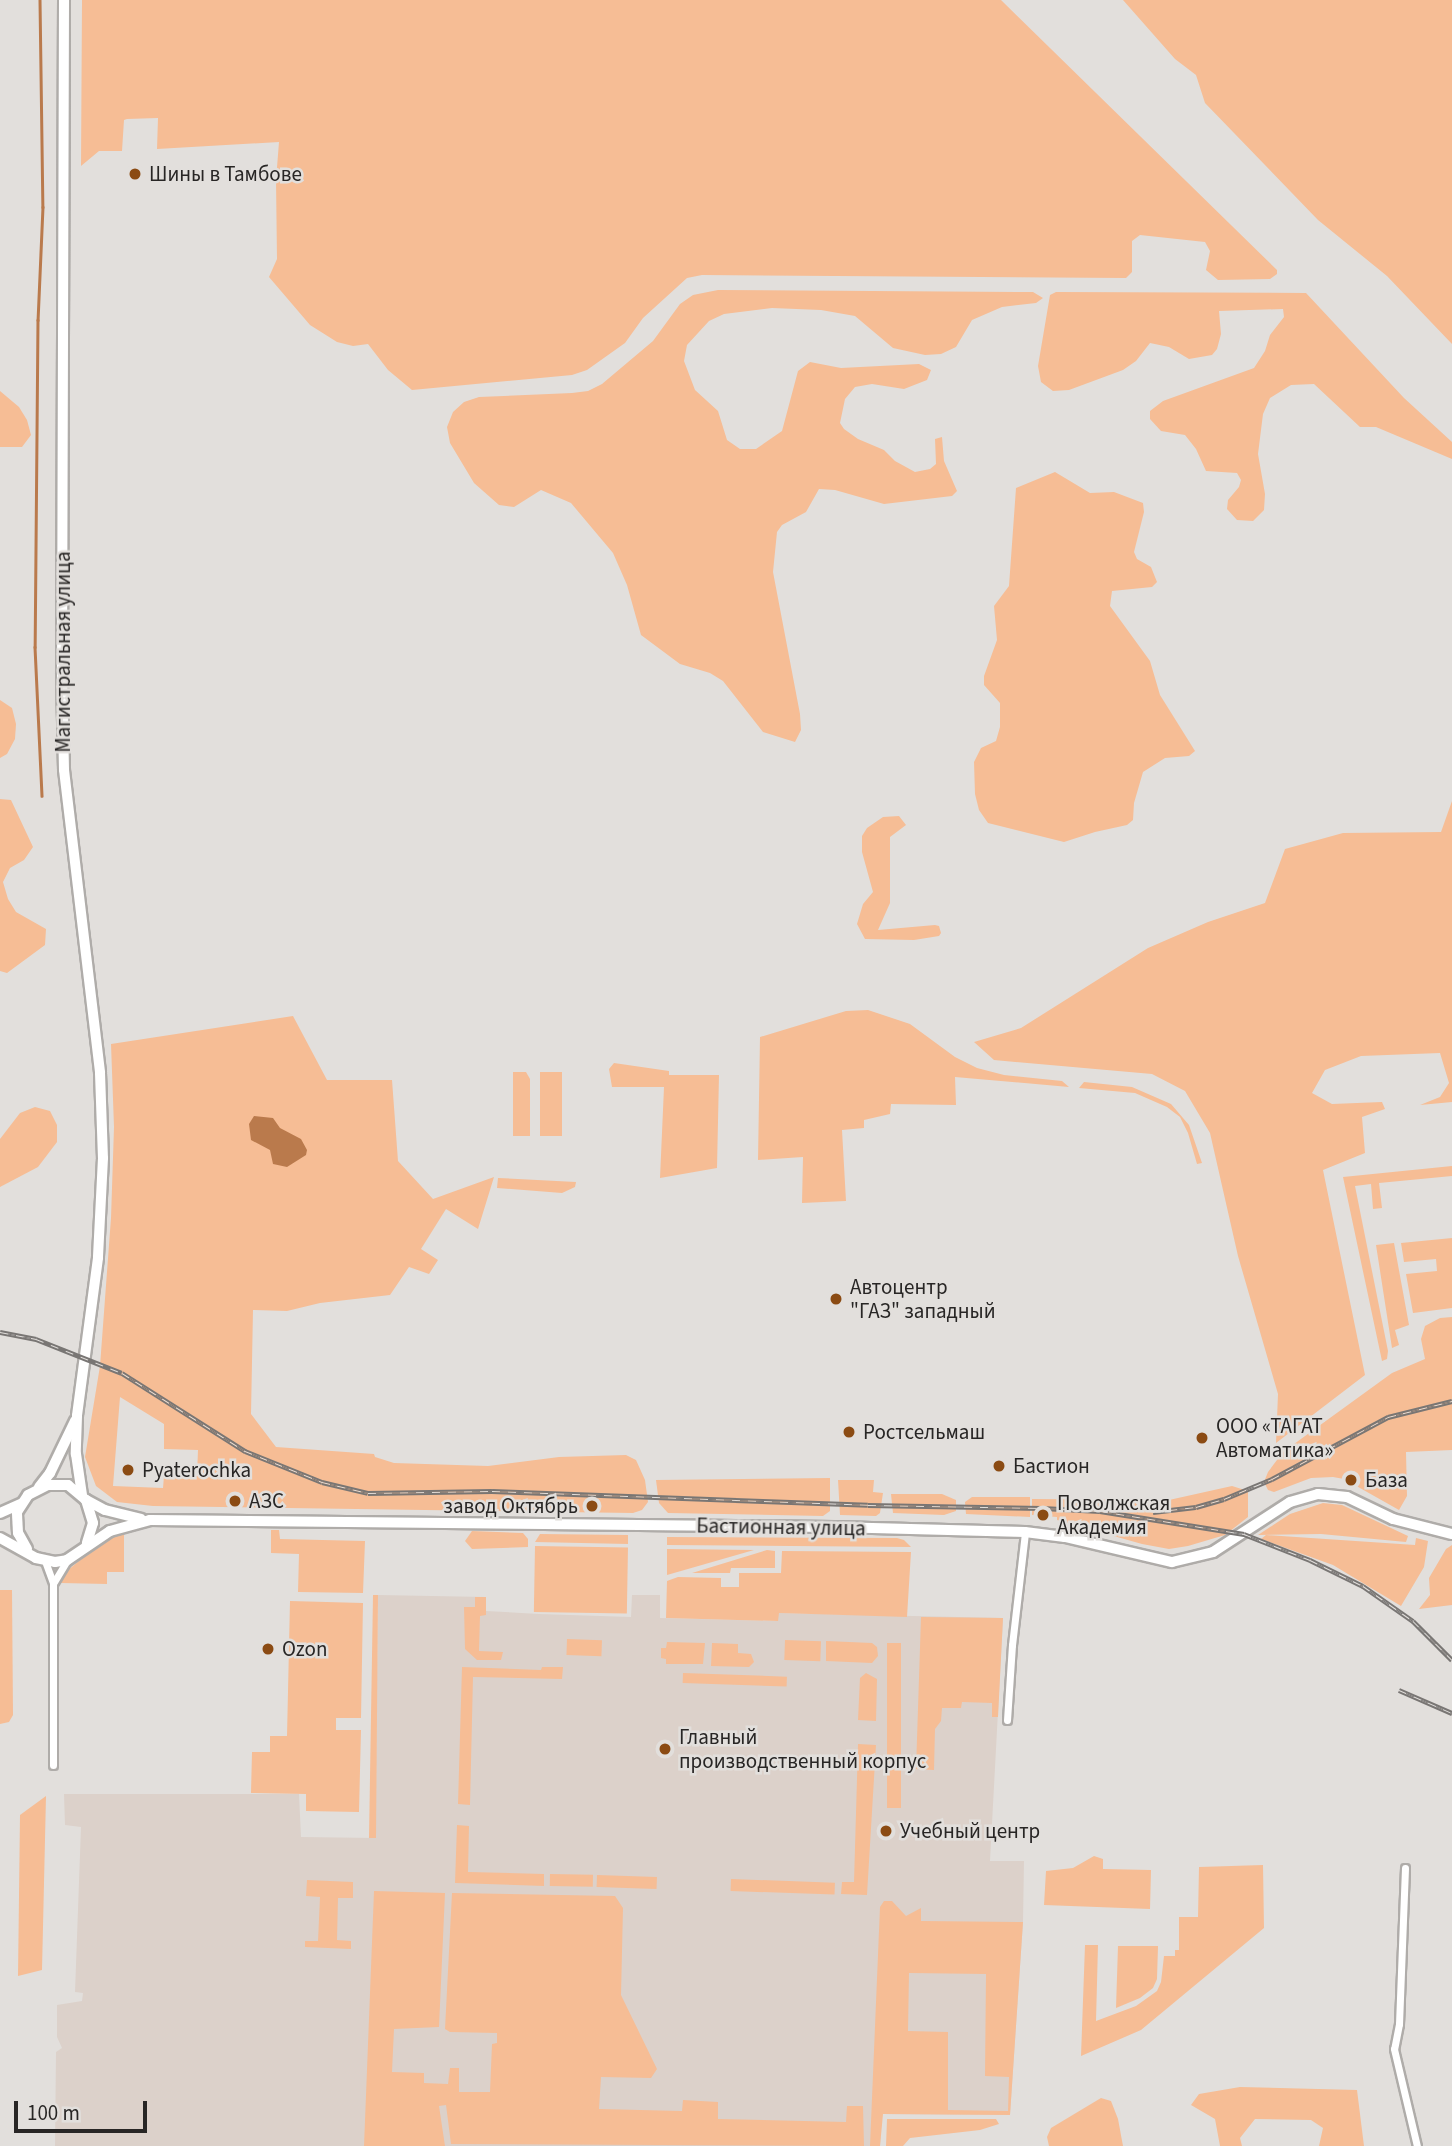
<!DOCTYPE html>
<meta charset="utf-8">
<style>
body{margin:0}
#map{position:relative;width:1452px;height:2146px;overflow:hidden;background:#e2dfdc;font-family:"Source Sans 3",sans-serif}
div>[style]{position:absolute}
.built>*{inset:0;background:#dcd1ca}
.green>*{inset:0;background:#f6bd95;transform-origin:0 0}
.water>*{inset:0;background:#ba7a4c}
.stream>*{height:2.5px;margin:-1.25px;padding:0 1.25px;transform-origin:1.25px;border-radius:1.25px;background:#ba7a4c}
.roads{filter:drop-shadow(2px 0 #afaca9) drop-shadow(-2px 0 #afaca9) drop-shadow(0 2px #afaca9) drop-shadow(0 -2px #afaca9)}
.street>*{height:7px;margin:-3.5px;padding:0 3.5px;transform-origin:3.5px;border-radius:3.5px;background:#fff}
.secondary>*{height:10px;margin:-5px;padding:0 5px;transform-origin:5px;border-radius:5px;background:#fff}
.rail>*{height:5px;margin-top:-2.5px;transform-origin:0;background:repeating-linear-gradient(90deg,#e2dfdc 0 8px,#797674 0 16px);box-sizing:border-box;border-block:2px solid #797674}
.dots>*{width:19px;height:19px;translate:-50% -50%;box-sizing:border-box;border:4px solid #e2dfdc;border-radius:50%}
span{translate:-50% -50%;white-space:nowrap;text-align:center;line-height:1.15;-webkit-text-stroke:5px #e2dfdc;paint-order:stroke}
.poi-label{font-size:21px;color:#282625}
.left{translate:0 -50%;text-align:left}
.right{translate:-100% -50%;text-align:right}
.street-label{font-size:21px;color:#282625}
.scale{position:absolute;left:14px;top:2101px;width:133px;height:32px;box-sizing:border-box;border:4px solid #282625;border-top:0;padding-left:9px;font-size:21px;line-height:24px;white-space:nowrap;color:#282625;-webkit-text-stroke:5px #e2dfdc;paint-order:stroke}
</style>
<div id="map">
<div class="built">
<div style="clip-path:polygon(378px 1595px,486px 1597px,486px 1611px,539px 1614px,631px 1617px,632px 1595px,660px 1595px,660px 1618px,778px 1621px,778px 1613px,1003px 1618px,990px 1861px,1024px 1861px,1023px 1922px,1010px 2115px,882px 2114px,880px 2146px,55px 2146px,56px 2052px,62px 2048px,57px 2037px,57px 2005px,82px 2001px,83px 1993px,75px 1992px,81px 1827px,65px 1825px,64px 1794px,299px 1794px,301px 1837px,375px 1838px)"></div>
</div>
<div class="green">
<div style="clip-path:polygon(82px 0,1001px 0,1277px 270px,1277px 274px,1270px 279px,1218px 280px,1206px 270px,1210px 251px,1205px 242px,1140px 235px,1132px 241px,1132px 272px,1126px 278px,702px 275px,687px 278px,643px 318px,625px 343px,587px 370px,572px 375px,412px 390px,388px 370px,368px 344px,353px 346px,337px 342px,310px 325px,269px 277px,277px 259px,276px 180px,279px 142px,157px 149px,158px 118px,127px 119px,124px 120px,122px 151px,99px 151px,81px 166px)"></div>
<div style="clip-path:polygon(1123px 0,1452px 0,1452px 344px,1387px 276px,1318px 220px,1205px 103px,1196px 75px,1175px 59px)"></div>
<div style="clip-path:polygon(718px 290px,1033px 292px,1043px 298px,1036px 303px,1002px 307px,972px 320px,956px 347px,941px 354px,925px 355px,893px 348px,855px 316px,821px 310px,772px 308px,724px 314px,709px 321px,687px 345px,684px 361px,695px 390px,718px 411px,727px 440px,740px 449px,756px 449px,782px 431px,798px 371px,810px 362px,841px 368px,919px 364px,931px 370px,927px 380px,904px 389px,872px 384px,855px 387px,845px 399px,840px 423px,844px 429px,858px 439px,884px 450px,895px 461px,915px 472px,930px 469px,936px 464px,935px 439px,942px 437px,944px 461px,957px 491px,952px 496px,884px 504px,835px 490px,819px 489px,806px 512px,782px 525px,777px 532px,773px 572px,800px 714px,801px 730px,795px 742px,763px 732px,723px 681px,710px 673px,680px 664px,641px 635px,627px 585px,613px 553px,571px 503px,541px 490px,514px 507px,499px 505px,474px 483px,450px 443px,447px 427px,453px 412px,464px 402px,479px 397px,572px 393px,588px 391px,602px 384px,653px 341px,680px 304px,693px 295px)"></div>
<div style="clip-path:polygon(1056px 292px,1306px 293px,1404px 398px,1452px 442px,1452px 459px,1376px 427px,1360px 427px,1314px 384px,1291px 385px,1270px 398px,1263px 414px,1258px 454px,1265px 494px,1264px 510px,1253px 521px,1237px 520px,1227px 509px,1228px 500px,1239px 487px,1241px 480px,1237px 473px,1206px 471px,1196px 449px,1185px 435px,1161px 431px,1150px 419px,1150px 411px,1163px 401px,1254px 368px,1265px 351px,1270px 335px,1284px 317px,1283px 309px,1219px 311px,1221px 334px,1217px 349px,1212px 355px,1189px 359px,1169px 347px,1150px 343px,1136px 361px,1123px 370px,1069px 390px,1053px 391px,1041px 382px,1038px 366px,1050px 295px)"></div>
<div style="clip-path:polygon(0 391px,19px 407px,27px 420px,31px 435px,22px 447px,0 447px)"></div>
<div style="clip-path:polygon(1055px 472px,1090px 493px,1114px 492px,1143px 503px,1144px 512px,1134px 552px,1137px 559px,1151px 567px,1157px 582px,1152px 587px,1112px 591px,1110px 606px,1150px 661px,1160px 695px,1195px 751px,1189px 756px,1165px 758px,1143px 772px,1134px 803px,1133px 820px,1127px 825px,1095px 832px,1064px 842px,988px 823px,979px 810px,975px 794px,974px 762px,981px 748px,996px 741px,1000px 727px,1000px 703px,984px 685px,984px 676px,997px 640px,994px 606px,1009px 586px,1016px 488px)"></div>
<div style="clip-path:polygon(0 700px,12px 708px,16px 724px,15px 739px,7px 754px,0 758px)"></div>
<div style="clip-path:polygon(0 799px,11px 800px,33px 847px,24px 860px,10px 868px,3px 882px,8px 899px,16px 912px,46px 929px,45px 945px,7px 973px,0 971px)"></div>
<div style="clip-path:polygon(1452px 801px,1452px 1102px,1420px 1105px,1440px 1097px,1449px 1083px,1440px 1053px,1361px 1056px,1325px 1070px,1312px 1093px,1332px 1104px,1382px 1102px,1385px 1109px,1362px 1117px,1365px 1153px,1323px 1170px,1365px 1375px,1276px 1443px,1278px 1394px,1238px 1256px,1210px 1133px,1185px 1091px,1152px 1074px,994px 1060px,974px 1042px,1021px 1028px,1148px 948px,1208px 922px,1265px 903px,1285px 849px,1343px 833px,1441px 832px)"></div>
<div style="clip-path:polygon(899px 816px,906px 825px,890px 837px,890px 903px,878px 930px,935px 925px,939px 926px,941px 933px,939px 936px,914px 940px,865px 939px,857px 924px,863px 904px,873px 892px,862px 852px,862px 836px,867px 828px,883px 817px)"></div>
<div style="clip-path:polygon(868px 1010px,910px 1024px,955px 1057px,977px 1068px,1004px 1075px,1062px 1081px,1069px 1087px,955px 1077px,956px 1105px,891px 1104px,890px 1114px,864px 1120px,864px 1128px,842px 1130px,846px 1201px,802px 1203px,803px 1157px,758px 1160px,760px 1037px,846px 1011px)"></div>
<div style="clip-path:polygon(evenodd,293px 1016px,327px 1080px,392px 1080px,398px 1161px,433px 1199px,494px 1177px,478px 1229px,446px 1209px,421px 1249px,438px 1260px,429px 1274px,409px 1267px,390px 1295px,320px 1303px,287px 1311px,253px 1310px,251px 1414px,276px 1447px,374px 1454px,375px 1457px,394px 1463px,488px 1466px,559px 1457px,626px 1455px,636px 1460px,645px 1480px,648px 1502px,642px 1510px,633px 1513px,153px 1506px,117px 1502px,96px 1486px,85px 1457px,100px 1366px,111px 1218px,114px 1127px,111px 1044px,293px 1016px,120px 1397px,164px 1424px,164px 1449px,198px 1450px,197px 1476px,164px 1476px,163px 1488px,113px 1486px,120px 1397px)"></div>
<div style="clip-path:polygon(614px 1063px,669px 1071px,669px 1075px,719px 1075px,717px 1168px,660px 1178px,664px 1087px,612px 1087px,609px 1069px)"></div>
<div style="clip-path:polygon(513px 1072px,526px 1072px,530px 1079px,530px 1136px,513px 1136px)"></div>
<div style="left:540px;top:1072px;width:22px;height:64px"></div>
<div style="clip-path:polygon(1084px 1082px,1132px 1087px,1171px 1104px,1189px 1125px,1202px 1163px,1197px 1164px,1188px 1133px,1180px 1117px,1167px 1107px,1135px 1093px,1079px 1088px)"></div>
<div style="clip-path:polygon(35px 1107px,50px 1111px,57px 1125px,57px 1142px,38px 1167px,0 1187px,0 1139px,20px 1113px)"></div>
<div style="clip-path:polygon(1452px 1166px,1452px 1176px,1379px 1183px,1382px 1208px,1373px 1209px,1371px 1184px,1355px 1186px,1388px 1351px,1387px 1359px,1382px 1361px,1343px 1177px)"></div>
<div style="clip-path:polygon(498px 1178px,576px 1182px,575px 1187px,562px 1193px,497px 1188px)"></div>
<div style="clip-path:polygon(1452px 1238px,1452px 1308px,1413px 1313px,1406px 1274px,1437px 1271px,1436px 1259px,1404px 1262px,1401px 1243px)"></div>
<div style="clip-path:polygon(1394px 1243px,1409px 1325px,1395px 1330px,1399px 1345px,1392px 1348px,1376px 1245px)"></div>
<div style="clip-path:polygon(1452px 1317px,1452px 1450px,1406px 1452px,1407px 1496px,1399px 1510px,1344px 1479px,1333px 1477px,1311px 1478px,1274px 1492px,1268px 1490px,1264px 1482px,1268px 1472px,1283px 1452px,1392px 1373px,1425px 1359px,1421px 1339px,1425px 1326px,1440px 1318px)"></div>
<div style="clip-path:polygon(830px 1478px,830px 1511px,823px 1516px,668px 1513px,659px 1503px,656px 1480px)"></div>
<div style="clip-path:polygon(838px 1480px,874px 1480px,873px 1492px,883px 1493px,880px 1513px,876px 1516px,840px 1515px)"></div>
<div style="clip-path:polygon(1232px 1486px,1248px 1491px,1248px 1517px,1225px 1535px,1188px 1546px,1169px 1549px,1142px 1544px,1057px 1520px,1057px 1517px,1032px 1515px,1032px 1499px,1169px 1500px)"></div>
<div style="clip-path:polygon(891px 1494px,942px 1494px,956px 1500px,956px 1511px,944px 1515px,893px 1513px)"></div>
<div style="clip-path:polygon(972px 1497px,1030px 1497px,1030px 1517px,966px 1514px,965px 1502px)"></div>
<div style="clip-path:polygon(1323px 1503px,1342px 1505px,1408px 1536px,1406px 1542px,1321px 1534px,1258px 1535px,1290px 1514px)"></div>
<div style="clip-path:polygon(271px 1530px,279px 1530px,280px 1539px,365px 1541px,363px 1593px,298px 1592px,299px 1554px,271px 1553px)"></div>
<div style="clip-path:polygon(472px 1531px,523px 1533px,528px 1539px,528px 1547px,472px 1549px,465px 1541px)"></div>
<div style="clip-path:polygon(111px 1534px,124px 1535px,124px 1572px,107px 1572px,107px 1584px,61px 1583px,61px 1576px)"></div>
<div style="clip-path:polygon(540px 1534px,628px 1535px,628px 1544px,535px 1542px)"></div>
<div style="clip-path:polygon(1266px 1535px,1415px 1545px,1416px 1538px,1428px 1541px,1424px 1567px,1401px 1606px,1333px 1565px,1261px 1539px)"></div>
<div style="clip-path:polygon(667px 1537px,897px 1538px,904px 1540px,911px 1547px,667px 1545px)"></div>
<div style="clip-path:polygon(1452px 1545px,1452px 1605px,1419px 1609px,1430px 1595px,1429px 1578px,1446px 1549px)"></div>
<div style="left:535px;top:1546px;width:93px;height:66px;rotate:1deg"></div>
<div style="clip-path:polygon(667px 1549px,754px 1550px,667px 1575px)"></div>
<div style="clip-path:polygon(767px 1550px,775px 1551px,775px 1568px,731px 1568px,730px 1573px,692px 1573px)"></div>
<div style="clip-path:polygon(782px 1551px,911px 1552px,907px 1617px,779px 1613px,778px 1621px,666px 1618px,667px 1581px,678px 1577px,721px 1578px,721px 1587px,739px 1587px,739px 1573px,781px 1573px)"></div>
<div style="clip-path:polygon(0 1590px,12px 1590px,13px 1715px,9px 1722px,0 1724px)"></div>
<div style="clip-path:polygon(373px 1595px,378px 1595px,376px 1838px,369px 1838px)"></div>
<div style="clip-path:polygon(475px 1597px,486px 1597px,486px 1615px,480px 1616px,479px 1651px,503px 1652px,501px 1660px,477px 1660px,465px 1649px,464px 1607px,475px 1607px)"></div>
<div style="clip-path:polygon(290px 1601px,363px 1603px,361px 1718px,336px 1718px,336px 1730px,361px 1730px,359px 1812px,306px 1811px,306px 1794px,251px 1793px,252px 1752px,270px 1752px,270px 1736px,287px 1736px)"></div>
<div style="clip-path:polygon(921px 1617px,1003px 1618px,998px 1717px,992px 1717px,992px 1703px,962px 1702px,961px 1708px,942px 1708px,941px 1721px,935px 1729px,934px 1770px,916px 1769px)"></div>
<div style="left:567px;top:1639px;width:35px;height:16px;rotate:2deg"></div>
<div style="left:785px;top:1640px;width:36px;height:20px;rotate:2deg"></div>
<div style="clip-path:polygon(826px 1641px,872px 1643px,877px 1647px,878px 1656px,872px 1663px,826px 1661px)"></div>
<div style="clip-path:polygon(667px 1642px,705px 1643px,703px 1664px,666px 1664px,666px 1659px,661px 1658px,661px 1648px,666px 1648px)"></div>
<div style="clip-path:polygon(712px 1643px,738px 1644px,738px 1653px,751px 1654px,754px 1662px,749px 1667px,711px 1666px)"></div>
<div style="left:887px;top:1643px;width:14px;height:165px"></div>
<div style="clip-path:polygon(462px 1667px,541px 1670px,542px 1667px,563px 1667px,562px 1679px,473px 1677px,470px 1805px,458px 1804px)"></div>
<div style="left:683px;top:1673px;width:104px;height:10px;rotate:2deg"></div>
<div style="clip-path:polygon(866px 1673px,877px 1679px,876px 1721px,858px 1720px,860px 1678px)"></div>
<div style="clip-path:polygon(858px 1744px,876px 1745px,867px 1895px,841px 1894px,842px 1882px,854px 1882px)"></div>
<div style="clip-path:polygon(46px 1796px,42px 1970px,18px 1976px,20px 1815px)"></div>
<div style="clip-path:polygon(457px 1825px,469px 1826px,468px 1872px,544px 1874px,544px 1886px,455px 1883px)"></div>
<div style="clip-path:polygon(1094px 1856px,1103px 1859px,1103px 1869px,1151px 1870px,1150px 1909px,1044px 1905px,1046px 1871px,1073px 1868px)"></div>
<div style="clip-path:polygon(1263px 1865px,1264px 1928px,1141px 2030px,1081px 2056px,1085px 1945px,1098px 1945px,1096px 2021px,1136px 2006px,1157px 1991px,1161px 1982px,1164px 1956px,1175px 1956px,1175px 1950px,1179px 1950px,1179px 1917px,1198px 1917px,1199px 1867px)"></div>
<div style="left:550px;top:1874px;width:43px;height:12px;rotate:1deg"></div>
<div style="left:597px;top:1875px;width:60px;height:12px;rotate:2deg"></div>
<div style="left:731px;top:1879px;width:104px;height:12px;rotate:2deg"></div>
<div style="clip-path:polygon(307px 1880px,353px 1882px,353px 1898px,338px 1898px,337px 1940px,351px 1941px,351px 1949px,305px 1947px,305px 1941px,318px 1941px,320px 1897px,306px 1896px)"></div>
<div style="clip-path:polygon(374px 1891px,445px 1893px,439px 2027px,394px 2029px,392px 2072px,424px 2073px,424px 2083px,448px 2084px,450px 2068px,459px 2068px,459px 2092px,490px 2092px,492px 2044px,497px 2043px,497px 2033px,450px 2032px,445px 2029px,452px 1893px,615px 1896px,623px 1908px,621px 1995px,657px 2069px,651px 2078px,601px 2077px,599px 2109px,682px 2111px,683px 2100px,718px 2102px,718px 2119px,846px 2122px,847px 2106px,863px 2106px,864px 2146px,451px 2144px,446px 2105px,439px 2106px,445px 2146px,364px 2146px)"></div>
<div style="clip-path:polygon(evenodd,892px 1901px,906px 1916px,921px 1908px,921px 1921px,1023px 1922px,1010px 2115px,883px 2114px,880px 2146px,870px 2146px,880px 1907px,884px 1901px,892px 1901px,909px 1973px,986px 1974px,985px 2076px,1009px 2077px,1008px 2111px,948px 2110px,948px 2032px,908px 2031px,909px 1973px)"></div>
<div style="clip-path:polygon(1118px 1946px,1158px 1946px,1157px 1979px,1153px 1988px,1140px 1998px,1116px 2008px)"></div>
<div style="clip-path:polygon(1240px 2087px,1357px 2090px,1364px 2146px,1319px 2146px,1323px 2128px,1311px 2120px,1255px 2119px,1240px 2138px,1242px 2146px,1220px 2146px,1215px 2119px,1191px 2105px,1199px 2094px)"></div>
<div style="clip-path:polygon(1101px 2098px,1111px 2101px,1118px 2119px,1123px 2146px,1049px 2146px,1047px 2137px,1051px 2128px)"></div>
<div style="clip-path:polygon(887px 2119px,996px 2119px,999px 2124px,980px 2130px,910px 2138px,903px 2146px,886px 2146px)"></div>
</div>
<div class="water">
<div style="clip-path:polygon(254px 1116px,273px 1118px,280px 1128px,301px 1139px,307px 1150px,306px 1155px,287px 1167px,273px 1164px,270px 1150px,251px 1140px,249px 1124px)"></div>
</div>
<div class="stream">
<div style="left:40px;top:0;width:207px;rotate:89.2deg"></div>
<div style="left:43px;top:207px;width:113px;rotate:92.5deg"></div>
<div style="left:38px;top:320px;width:327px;rotate:90.5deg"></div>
<div style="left:35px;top:647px;width:149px;rotate:87.3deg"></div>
</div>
<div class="roads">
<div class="street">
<div style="left:45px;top:1561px;width:23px;rotate:70deg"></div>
<div style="left:53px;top:1583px;width:182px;rotate:90deg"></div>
<div style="left:54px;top:1582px;width:26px;rotate:-59deg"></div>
<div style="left:1007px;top:1720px;width:75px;rotate:-86.2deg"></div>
<div style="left:1012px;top:1645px;width:114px;rotate:-83.4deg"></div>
<div style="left:1405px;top:1868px;width:156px;rotate:92.2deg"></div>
<div style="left:1399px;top:2024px;width:25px;rotate:101deg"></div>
<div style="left:1394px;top:2049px;width:100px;rotate:76.7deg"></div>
</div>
<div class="secondary">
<div style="left:64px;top:0;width:674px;rotate:90.17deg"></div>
<div style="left:62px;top:674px;width:96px;rotate:88.8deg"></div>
<div style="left:64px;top:770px;width:305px;rotate:83.2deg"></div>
<div style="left:100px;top:1073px;width:85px;rotate:88deg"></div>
<div style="left:103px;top:1158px;width:100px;rotate:92.9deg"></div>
<div style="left:98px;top:1258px;width:159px;rotate:97.6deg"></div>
<div style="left:77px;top:1416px;width:38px;rotate:92deg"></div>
<div style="left:76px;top:1454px;width:41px;rotate:81.7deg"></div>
<div style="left:39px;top:1487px;width:18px;rotate:-52deg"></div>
<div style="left:50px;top:1473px;width:58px;rotate:-64.3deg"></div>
<div style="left:86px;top:1500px;width:21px;rotate:28deg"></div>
<div style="left:105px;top:1510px;width:37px;rotate:14deg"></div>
<div style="left:0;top:1513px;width:24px;rotate:-24deg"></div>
<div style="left:0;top:1538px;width:41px;rotate:29.1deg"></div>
<div style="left:36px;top:1558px;width:19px;rotate:12deg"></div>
<div style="left:55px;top:1562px;width:12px;rotate:-9deg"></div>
<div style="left:67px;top:1560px;width:52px;rotate:-34deg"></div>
<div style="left:110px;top:1531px;width:41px;rotate:-15.4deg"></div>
<div style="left:150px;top:1520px;width:684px;rotate:0.59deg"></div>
<div style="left:834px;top:1527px;width:191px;rotate:1.5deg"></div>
<div style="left:1025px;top:1532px;width:40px;rotate:7.1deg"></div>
<div style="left:1065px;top:1537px;width:110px;rotate:13.2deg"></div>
<div style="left:1172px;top:1562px;width:42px;rotate:-13.7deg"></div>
<div style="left:1213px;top:1552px;width:92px;rotate:-33deg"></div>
<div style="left:1290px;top:1502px;width:29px;rotate:-16deg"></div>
<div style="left:1318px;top:1494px;width:29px;rotate:6deg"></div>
<div style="left:1347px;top:1497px;width:51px;rotate:25.6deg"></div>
<div style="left:1393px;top:1519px;width:61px;rotate:14.3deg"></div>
<div style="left:27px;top:1549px;width:18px;rotate:-119deg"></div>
<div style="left:18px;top:1533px;width:21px;rotate:-93deg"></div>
<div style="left:17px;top:1512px;width:20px;rotate:-57deg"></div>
<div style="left:28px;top:1495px;width:22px;rotate:-27deg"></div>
<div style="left:48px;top:1485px;width:20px"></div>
<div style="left:68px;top:1485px;width:23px;rotate:40deg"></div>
<div style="left:86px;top:1500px;width:24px;rotate:73deg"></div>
<div style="left:93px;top:1523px;width:21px;rotate:107deg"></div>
</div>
</div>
<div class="rail">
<div style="left:0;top:1332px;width:37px;rotate:11deg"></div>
<div style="left:36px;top:1339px;width:92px;rotate:21.6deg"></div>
<div style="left:122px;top:1373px;width:146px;rotate:32.4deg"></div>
<div style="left:245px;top:1451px;width:83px;rotate:21.9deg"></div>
<div style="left:322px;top:1482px;width:47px;rotate:13.4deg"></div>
<div style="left:368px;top:1493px;width:124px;rotate:-0.9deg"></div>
<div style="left:492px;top:1491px;width:376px;rotate:2.1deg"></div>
<div style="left:868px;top:1505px;width:174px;rotate:1deg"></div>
<div style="left:1042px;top:1508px;width:58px;rotate:3deg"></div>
<div style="left:1100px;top:1511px;width:146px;rotate:9.1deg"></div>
<div style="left:1244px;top:1534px;width:71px;rotate:21.5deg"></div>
<div style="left:1310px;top:1560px;width:59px;rotate:26.1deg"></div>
<div style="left:1363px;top:1586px;width:61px;rotate:35deg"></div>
<div style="left:1413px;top:1621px;width:55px;rotate:45deg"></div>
<div style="left:1153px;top:1512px;width:43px;rotate:-6.6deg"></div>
<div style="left:1196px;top:1507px;width:29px;rotate:-16deg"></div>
<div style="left:1224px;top:1499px;width:52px;rotate:-22.6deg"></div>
<div style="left:1272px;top:1479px;width:132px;rotate:-28.1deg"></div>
<div style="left:1388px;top:1417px;width:66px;rotate:-14deg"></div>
<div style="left:1399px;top:1690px;width:58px;rotate:23.5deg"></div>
</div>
<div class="dots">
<div style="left:135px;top:174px;background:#8b4b13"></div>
<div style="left:836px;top:1299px;background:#8b4b13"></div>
<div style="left:849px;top:1432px;background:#8b4b13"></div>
<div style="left:1202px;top:1438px;background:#8b4b13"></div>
<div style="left:999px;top:1466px;background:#8b4b13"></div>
<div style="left:128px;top:1470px;background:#8b4b13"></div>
<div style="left:1351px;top:1480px;background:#8b4b13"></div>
<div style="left:235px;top:1501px;background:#8b4b13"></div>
<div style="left:592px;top:1506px;background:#8b4b13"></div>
<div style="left:1043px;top:1515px;background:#8b4b13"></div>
<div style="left:268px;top:1649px;background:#8b4b13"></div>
<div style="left:665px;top:1749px;background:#8b4b13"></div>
<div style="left:886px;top:1831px;background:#8b4b13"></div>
</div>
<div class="poi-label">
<span class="left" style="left:149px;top:174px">Шины в Тамбове</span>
<span class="left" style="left:850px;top:1299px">Автоцентр<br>"ГАЗ" западный</span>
<span class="left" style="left:1216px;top:1438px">ООО «ТАГАТ<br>Автоматика»</span>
<span class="left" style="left:863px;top:1432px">Ростсельмаш</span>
<span class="left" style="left:1013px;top:1466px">Бастион</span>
<span class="left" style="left:142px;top:1470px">Pyaterochka</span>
<span class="left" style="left:1365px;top:1480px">База</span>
<span class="left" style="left:249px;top:1501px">АЗС</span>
<span class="left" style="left:1057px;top:1515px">Поволжская<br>Академия</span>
<span class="right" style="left:578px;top:1506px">завод Октябрь</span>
<span class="left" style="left:282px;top:1649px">Ozon</span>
<span class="left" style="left:679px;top:1749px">Главный<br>производственный корпус</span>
<span class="left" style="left:900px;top:1831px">Учебный центр</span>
</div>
<div class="street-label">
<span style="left:63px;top:652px;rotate:-90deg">Магистральная улица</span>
<span style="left:781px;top:1527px;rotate:1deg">Бастионная улица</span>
</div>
<div class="scale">100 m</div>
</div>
